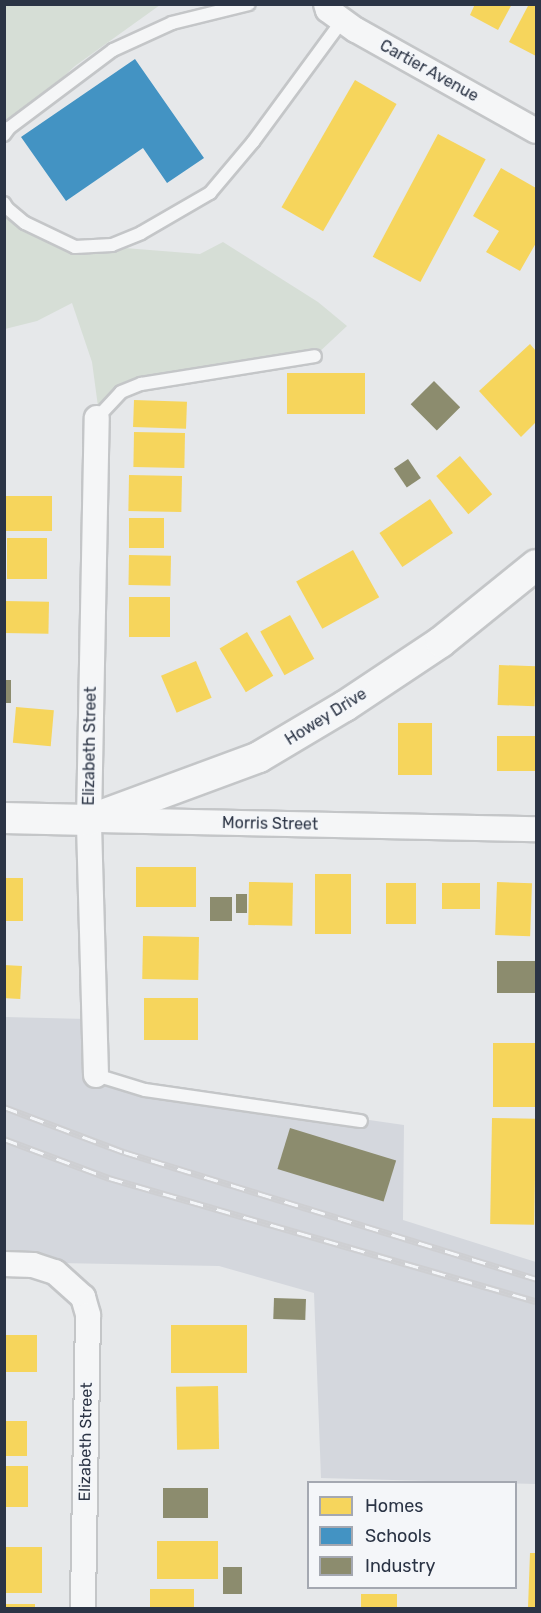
<!DOCTYPE html>
<style>
body{margin:0}
#map{position:relative;width:541px;height:1613px;overflow:hidden;background:#e6e8ea;font-family:Rubik,sans-serif}
div>[style]{position:absolute}
.built>*{inset:0;background:#d4d7dd}
.green>*{inset:0;background:#d6ded6}
.homes>*{inset:0;background:#f6d55c;transform-origin:0 0}
.schools>*{inset:0;background:#4393c3}
.industry>*{inset:0;background:#8c8c6e;transform-origin:0 0}
.roads{filter:drop-shadow(2px 0 #c4c6c8) drop-shadow(-2px 0 #c4c6c8) drop-shadow(0 2px #c4c6c8) drop-shadow(0 -2px #c4c6c8)}
.service>*{height:12px;margin:-6px;padding:0 6px;transform-origin:6px;border-radius:6px;background:#f5f6f7}
.minor>*{height:24px;margin:-12px;padding:0 12px;transform-origin:12px;border-radius:12px;background:#f5f6f7}
.tertiary>*{height:30px;margin:-15px;padding:0 15px;transform-origin:15px;border-radius:15px;background:#f5f6f7}
.rail>*{height:7px;margin-top:-3.5px;transform-origin:0;background:repeating-linear-gradient(90deg,#f4f6f9 0 14px,#cecfd2 0 28px);box-sizing:border-box;border-block:2px solid #cecfd2}
span{translate:-50% -50%;white-space:nowrap;text-align:center;line-height:1.15;-webkit-text-stroke:6px #f4f6f9;paint-order:stroke}
.street-label{font-size:16px;color:#2b3445}
.frame{position:absolute;inset:0;border:6px solid #2b3445;pointer-events:none}
.legend{position:absolute;left:307px;top:1481px;width:210px;height:108px;box-sizing:border-box;background:#f4f6f9;border:2px solid #a4a8b1;margin:0;padding:8px 10px;list-style:none;font-size:18px;color:#2b3445}
.legend li{display:flex;align-items:center;gap:12px;height:30px}
.legend b{width:30px;border:2px solid #a4a8b1}
</style>
<div id="map">
<div class="built">
<div style="clip-path:polygon(5px 1017px,87px 1019px,87px 1068px,145px 1088px,404px 1125px,403px 1220px,536px 1262px,536px 1484px,321px 1478px,314px 1293px,219px 1266px,5px 1262px)"></div>
</div>
<div class="green">
<div style="clip-path:polygon(5px 5px,160px 5px,75px 66px,5px 131px)"></div>
<div style="clip-path:polygon(4px 208px,71px 249px,112px 247px,200px 254px,223px 242px,318px 302px,347px 326px,316px 355px,140px 382px,99px 414px,92px 362px,72px 303px,37px 321px,5px 329px)"></div>
</div>
<div class="homes">
<div style="clip-path:polygon(475px 4px,512px 4px,498px 30px,470px 15px)"></div>
<div style="clip-path:polygon(529px 4px,536px 4px,536px 56px,509px 42px)"></div>
<div style="left:355px;top:80px;width:48px;height:147px;rotate:30deg"></div>
<div style="left:438px;top:134px;width:54px;height:139px;rotate:28deg"></div>
<div style="clip-path:polygon(501px 168px,536px 188px,536px 243px,520px 271px,486px 252px,499px 231px,473px 216px)"></div>
<div style="clip-path:polygon(530px 344px,536px 351px,536px 422px,521px 437px,479px 391px)"></div>
<div style="left:365px;top:373px;width:41px;height:78px;rotate:90deg"></div>
<div style="left:134px;top:400px;width:53px;height:27px;rotate:2deg"></div>
<div style="left:134px;top:432px;width:51px;height:35px;rotate:1deg"></div>
<div style="left:460px;top:456px;width:50px;height:31px;rotate:50deg"></div>
<div style="left:129px;top:475px;width:53px;height:36px;rotate:1deg"></div>
<div style="left:4px;top:496px;width:48px;height:35px"></div>
<div style="left:430px;top:499px;width:41px;height:61px;rotate:56deg"></div>
<div style="left:129px;top:518px;width:35px;height:30px"></div>
<div style="left:7px;top:538px;width:40px;height:41px"></div>
<div style="left:353px;top:550px;width:54px;height:65px;rotate:61deg"></div>
<div style="left:129px;top:555px;width:42px;height:30px;rotate:1deg"></div>
<div style="left:129px;top:597px;width:41px;height:40px"></div>
<div style="left:4px;top:601px;width:45px;height:32px;rotate:1deg"></div>
<div style="left:290px;top:615px;width:50px;height:34px;rotate:61deg"></div>
<div style="left:247px;top:632px;width:51px;height:32px;rotate:59deg"></div>
<div style="left:196px;top:661px;width:40px;height:38px;rotate:67deg"></div>
<div style="left:499px;top:665px;width:37px;height:40px;rotate:2deg"></div>
<div style="left:16px;top:707px;width:38px;height:36px;rotate:5deg"></div>
<div style="left:398px;top:723px;width:34px;height:52px"></div>
<div style="left:497px;top:736px;width:39px;height:35px"></div>
<div style="left:136px;top:867px;width:60px;height:40px"></div>
<div style="left:315px;top:874px;width:36px;height:60px"></div>
<div style="left:4px;top:878px;width:19px;height:43px"></div>
<div style="left:249px;top:882px;width:44px;height:43px;rotate:1deg"></div>
<div style="left:497px;top:882px;width:35px;height:53px;rotate:2deg"></div>
<div style="left:386px;top:883px;width:30px;height:41px"></div>
<div style="left:442px;top:883px;width:38px;height:26px"></div>
<div style="left:143px;top:936px;width:56px;height:43px;rotate:1deg"></div>
<div style="left:4px;top:965px;width:18px;height:33px;rotate:3deg"></div>
<div style="left:198px;top:998px;width:42px;height:54px;rotate:90deg"></div>
<div style="left:493px;top:1043px;width:43px;height:64px"></div>
<div style="left:492px;top:1118px;width:44px;height:106px;rotate:1deg"></div>
<div style="left:171px;top:1325px;width:76px;height:48px"></div>
<div style="left:4px;top:1335px;width:33px;height:37px"></div>
<div style="left:218px;top:1386px;width:63px;height:42px;rotate:89deg"></div>
<div style="left:4px;top:1421px;width:23px;height:35px"></div>
<div style="left:4px;top:1466px;width:24px;height:41px"></div>
<div style="left:218px;top:1541px;width:38px;height:61px;rotate:90deg"></div>
<div style="left:4px;top:1547px;width:38px;height:46px"></div>
<div style="clip-path:polygon(530px 1553px,536px 1553px,536px 1608px,528px 1608px)"></div>
<div style="left:150px;top:1589px;width:44px;height:19px"></div>
<div style="left:361px;top:1594px;width:36px;height:14px"></div>
<div style="left:4px;top:1604px;width:31px;height:4px"></div>
</div>
<div class="schools">
<div style="clip-path:polygon(135px 59px,204px 158px,167px 183px,143px 148px,66px 201px,21px 137px)"></div>
</div>
<div class="industry">
<div style="left:434px;top:381px;width:37px;height:33px;rotate:45deg"></div>
<div style="left:408px;top:459px;width:23px;height:17px;rotate:56deg"></div>
<div style="left:4px;top:680px;width:7px;height:23px"></div>
<div style="left:236px;top:894px;width:11px;height:19px"></div>
<div style="left:210px;top:897px;width:22px;height:24px"></div>
<div style="left:497px;top:961px;width:39px;height:32px"></div>
<div style="left:290px;top:1128px;width:111px;height:43px;rotate:17deg"></div>
<div style="left:274px;top:1298px;width:32px;height:21px;rotate:2deg"></div>
<div style="left:163px;top:1488px;width:45px;height:30px"></div>
<div style="left:223px;top:1567px;width:19px;height:27px"></div>
</div>
<div class="roads">
<div class="service">
<div style="left:4px;top:135px;width:9px;rotate:-54deg"></div>
<div style="left:9px;top:128px;width:130px;rotate:-36.9deg"></div>
<div style="left:113px;top:50px;width:65px;rotate:-24.6deg"></div>
<div style="left:172px;top:23px;width:79px;rotate:-13.9deg"></div>
<div style="left:4px;top:203px;width:6px;rotate:59deg"></div>
<div style="left:7px;top:208px;width:23px;rotate:40deg"></div>
<div style="left:25px;top:223px;width:55px;rotate:25.6deg"></div>
<div style="left:75px;top:247px;width:37px;rotate:-3deg"></div>
<div style="left:112px;top:245px;width:31px;rotate:-22deg"></div>
<div style="left:141px;top:233px;width:80px;rotate:-30.1deg"></div>
<div style="left:210px;top:193px;width:67px;rotate:-49.9deg"></div>
<div style="left:253px;top:142px;width:150px;rotate:-53.7deg"></div>
<div style="left:97px;top:418px;width:35px;rotate:-47deg"></div>
<div style="left:121px;top:392px;width:22px;rotate:-22deg"></div>
<div style="left:141px;top:384px;width:176px;rotate:-9.1deg"></div>
<div style="left:96px;top:1075px;width:51px;rotate:17deg"></div>
<div style="left:145px;top:1090px;width:218px;rotate:8.2deg"></div>
</div>
<div class="minor">
<div style="left:326px;top:4px;width:6px;rotate:72deg"></div>
<div style="left:328px;top:10px;width:34px;rotate:36deg"></div>
<div style="left:356px;top:30px;width:206px;rotate:29.3deg"></div>
<div style="left:98px;top:820px;width:438px;rotate:1.2deg"></div>
<div style="left:96px;top:1075px;width:255px;rotate:-91.6deg"></div>
<div style="left:89px;top:820px;width:402px;rotate:-88.9deg"></div>
<div style="left:4px;top:1264px;width:29px;rotate:2deg"></div>
<div style="left:33px;top:1265px;width:23px;rotate:18deg"></div>
<div style="left:55px;top:1272px;width:38px;rotate:42deg"></div>
<div style="left:83px;top:1297px;width:19px;rotate:74deg"></div>
<div style="left:88px;top:1315px;width:293px;rotate:91deg"></div>
</div>
<div class="tertiary">
<div style="left:4px;top:818px;width:85px;rotate:1.3deg"></div>
<div style="left:89px;top:820px;width:181px;rotate:-20.3deg"></div>
<div style="left:259px;top:757px;width:100px;rotate:-30.7deg"></div>
<div style="left:345px;top:706px;width:115px;rotate:-33.7deg"></div>
<div style="left:441px;top:642px;width:122px;rotate:-39deg"></div>
</div>
</div>
<div class="rail">
<div style="left:4px;top:1107px;width:128px;rotate:20.6deg"></div>
<div style="left:124px;top:1152px;width:431px;rotate:17.1deg"></div>
<div style="left:4px;top:1139px;width:112px;rotate:20.4deg"></div>
<div style="left:109px;top:1178px;width:444px;rotate:16.1deg"></div>
</div>
<div class="street-label">
<span style="left:429px;top:71px;rotate:29deg">Cartier Avenue</span>
<span style="left:326px;top:717px;rotate:-32deg">Howey Drive</span>
<span style="left:90px;top:746px;rotate:-89deg">Elizabeth Street</span>
<span style="left:270px;top:824px;rotate:1deg">Morris Street</span>
<span style="left:86px;top:1442px;rotate:-89deg">Elizabeth Street</span>
</div>
<div class="frame"></div>
<ul class="legend">
<li><b style="height:16px;background:#f6d55c"></b>Homes</li>
<li><b style="height:16px;background:#4393c3"></b>Schools</li>
<li><b style="height:16px;background:#8c8c6e"></b>Industry</li>
</ul>
</div>
